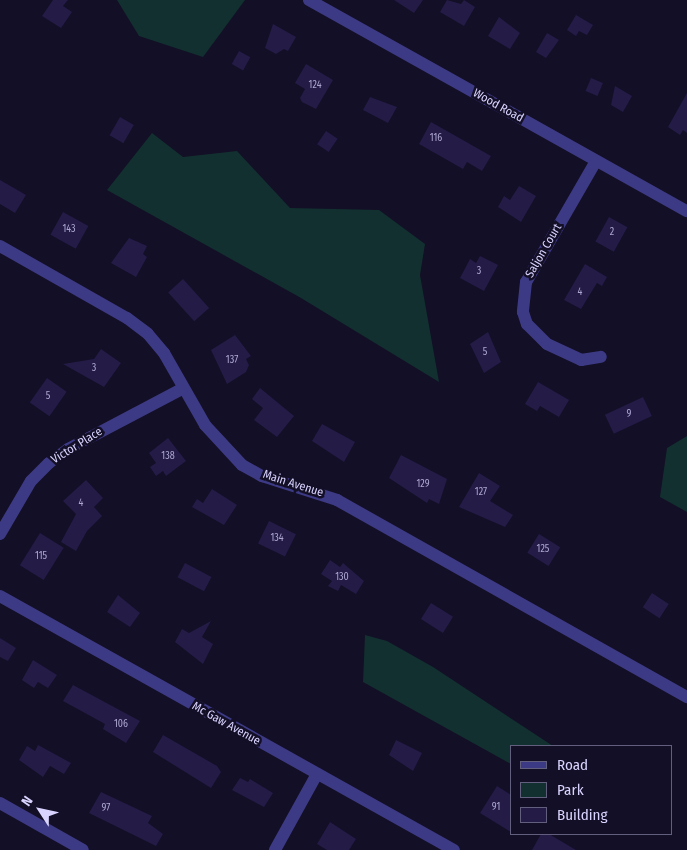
<!DOCTYPE html>
<style>
body{margin:0}
#map{position:relative;width:687px;height:850px;overflow:hidden;background:#130f26;font-family:"Fira Sans Condensed",sans-serif}
div>[style]{position:absolute}
.green>*{inset:0;background:#12302f}
.building>*{inset:0;background:#241b47;transform-origin:0 0}
.minor>*{height:12px;margin:-6px;padding:0 6px;transform-origin:6px;border-radius:6px;background:#3d3a85}
span{translate:-50% -50%;white-space:nowrap;text-align:center;line-height:1.15;-webkit-text-stroke:5px #130f26;paint-order:stroke}
.number-label{font-size:10px;color:#aca6d1}
.number-label span{-webkit-text-stroke-width:0}
.street-label{font-size:12px;color:#d9d4ff}
.legend{position:absolute;left:510px;top:745px;width:162px;height:90px;box-sizing:border-box;background:#130f26;border:1px solid #625e7d;margin:0;padding:6px 9px;list-style:none;font-size:15px;color:#d9d4ff}
.legend li{display:flex;align-items:center;gap:10px;height:25px}
.legend b{width:25px;border:1px solid #625e7d}
.north{position:absolute;left:15px;top:785px;width:50px;height:50px;-webkit-text-stroke:4px #130f26;paint-order:stroke;rotate:305deg;font-size:14px;font-weight:700;line-height:20px;text-align:center;color:#d9d4ff}
.north::after{content:'';display:block;margin:auto;width:18px;height:22px;background:#d9d4ff;clip-path:polygon(50% 0,100% 100%,50% 72%,0 100%)}
</style>
<div id="map">
<div class="green">
<div style="clip-path:polygon(117px 0,245px 0,203px 57px,139px 36px)"></div>
<div style="clip-path:polygon(152px 133px,183px 157px,237px 151px,290px 208px,379px 210px,425px 244px,420px 275px,439px 382px,301px 298px,107px 190px)"></div>
<div style="clip-path:polygon(687px 436px,687px 512px,660px 497px,667px 448px)"></div>
<div style="clip-path:polygon(365px 635px,387px 641px,433px 667px,553px 746px,511px 746px,511px 764px,363px 682px)"></div>
</div>
<div class="building">
<div style="clip-path:polygon(53px 0,68px 0,63px 6px,72px 12px,61px 28px,42px 16px)"></div>
<div style="clip-path:polygon(394px 0,423px 0,414px 13px)"></div>
<div style="clip-path:polygon(447px 0,461px 4px,464px 0,475px 7px,464px 26px,440px 12px)"></div>
<div style="clip-path:polygon(576px 15px,593px 25px,587px 35px,579px 31px,576px 36px,567px 30px)"></div>
<div style="clip-path:polygon(499px 17px,520px 33px,510px 49px,488px 36px)"></div>
<div style="clip-path:polygon(273px 24px,296px 37px,288px 51px,284px 49px,276px 54px,265px 48px)"></div>
<div style="clip-path:polygon(547px 33px,559px 40px,546px 58px,536px 52px)"></div>
<div style="left:239px;top:51px;width:13px;height:15px;rotate:29deg"></div>
<div style="clip-path:polygon(306px 64px,333px 80px,316px 109px,302px 102px,300px 98px,305px 89px,295px 83px)"></div>
<div style="left:591px;top:78px;width:13px;height:14px;rotate:23deg"></div>
<div style="clip-path:polygon(615px 86px,632px 96px,623px 112px,611px 105px)"></div>
<div style="clip-path:polygon(687px 93px,687px 133px,683px 130px,680px 135px,668px 127px)"></div>
<div style="clip-path:polygon(370px 97px,397px 107px,388px 123px,363px 110px)"></div>
<div style="left:120px;top:117px;width:16px;height:21px;rotate:30deg"></div>
<div style="clip-path:polygon(431px 122px,491px 156px,482px 171px,467px 162px,463px 169px,419px 144px)"></div>
<div style="left:326px;top:131px;width:14px;height:16px;rotate:34deg"></div>
<div style="clip-path:polygon(0 180px,26px 195px,15px 213px,0 204px)"></div>
<div style="clip-path:polygon(519px 186px,536px 196px,521px 222px,498px 207px,504px 196px,510px 200px)"></div>
<div style="left:63px;top:212px;width:29px;height:26px;rotate:29deg"></div>
<div style="left:609px;top:217px;width:21px;height:28px;rotate:29deg"></div>
<div style="clip-path:polygon(129px 238px,147px 246px,143px 254px,147px 257px,136px 277px,111px 263px)"></div>
<div style="clip-path:polygon(480px 256px,498px 265px,484px 291px,460px 278px,470px 259px,476px 263px)"></div>
<div style="clip-path:polygon(585px 264px,607px 277px,602px 286px,597px 283px,581px 309px,564px 300px)"></div>
<div style="left:183px;top:279px;width:39px;height:20px;rotate:48deg"></div>
<div style="clip-path:polygon(488px 332px,501px 362px,484px 373px,470px 344px)"></div>
<div style="clip-path:polygon(235px 335px,251px 356px,246px 359px,249px 365px,246px 372px,227px 384px,211px 350px)"></div>
<div style="clip-path:polygon(101px 349px,121px 363px,104px 387px,63px 364px,94px 359px)"></div>
<div style="left:47px;top:378px;width:24px;height:30px;rotate:35deg"></div>
<div style="clip-path:polygon(538px 382px,569px 400px,559px 417px,540px 406px,537px 411px,525px 404px)"></div>
<div style="clip-path:polygon(260px 388px,294px 416px,277px 437px,254px 420px,263px 408px,252px 399px)"></div>
<div style="left:643px;top:397px;width:21px;height:42px;rotate:65deg"></div>
<div style="clip-path:polygon(322px 424px,355px 442px,344px 462px,312px 441px)"></div>
<div style="clip-path:polygon(168px 438px,186px 461px,166px 476px,163px 471px,156px 476px,150px 467px,156px 463px,149px 453px)"></div>
<div style="clip-path:polygon(401px 455px,447px 479px,439px 504px,429px 499px,427px 503px,389px 478px)"></div>
<div style="clip-path:polygon(479px 473px,500px 486px,490px 501px,513px 515px,505px 527px,459px 507px)"></div>
<div style="clip-path:polygon(86px 480px,103px 498px,94px 507px,102px 516px,87px 531px,76px 551px,61px 542px,76px 514px,63px 501px)"></div>
<div style="clip-path:polygon(212px 489px,237px 505px,224px 525px,192px 507px,197px 499px,203px 503px)"></div>
<div style="left:269px;top:521px;width:30px;height:25px;rotate:26deg"></div>
<div style="left:40px;top:533px;width:28px;height:38px;rotate:32deg"></div>
<div style="left:539px;top:534px;width:25px;height:22px;rotate:32deg"></div>
<div style="clip-path:polygon(330px 560px,340px 567px,343px 563px,364px 581px,356px 594px,341px 585px,338px 591px,328px 586px,332px 581px,321px 574px)"></div>
<div style="left:185px;top:563px;width:30px;height:16px;rotate:28deg"></div>
<div style="left:652px;top:593px;width:20px;height:17px;rotate:33deg"></div>
<div style="clip-path:polygon(118px 595px,140px 613px,130px 627px,107px 612px)"></div>
<div style="left:431px;top:603px;width:26px;height:19px;rotate:32deg"></div>
<div style="clip-path:polygon(211px 621px,202px 637px,213px 644px,203px 664px,175px 642px,182px 629px,189px 633px)"></div>
<div style="clip-path:polygon(0 638px,16px 648px,8px 661px,0 657px)"></div>
<div style="clip-path:polygon(33px 660px,57px 675px,48px 688px,38px 682px,34px 688px,22px 680px)"></div>
<div style="clip-path:polygon(73px 685px,140px 721px,126px 743px,103px 729px,105px 724px,63px 701px)"></div>
<div style="clip-path:polygon(163px 735px,217px 766px,221px 772px,211px 788px,153px 752px)"></div>
<div style="clip-path:polygon(396px 740px,422px 753px,413px 771px,389px 755px)"></div>
<div style="clip-path:polygon(38px 745px,71px 763px,64px 774px,50px 766px,43px 777px,19px 760px,27px 746px,35px 751px)"></div>
<div style="clip-path:polygon(240px 778px,248px 782px,250px 779px,273px 793px,264px 807px,232px 790px)"></div>
<div style="clip-path:polygon(497px 786px,511px 795px,511px 832px,480px 813px)"></div>
<div style="clip-path:polygon(101px 792px,152px 816px,148px 823px,163px 834px,156px 846px,89px 813px)"></div>
<div style="clip-path:polygon(330px 822px,356px 839px,349px 850px,327px 850px,317px 844px)"></div>
<div style="clip-path:polygon(541px 834px,549px 834px,576px 850px,532px 850px)"></div>
</div>
<div class="minor">
<div style="left:309px;top:0;width:433px;rotate:29.2deg"></div>
<div style="left:596px;top:161px;width:140px;rotate:120deg"></div>
<div style="left:526px;top:282px;width:30px;rotate:96deg"></div>
<div style="left:523px;top:312px;width:13px;rotate:72deg"></div>
<div style="left:527px;top:324px;width:28px;rotate:45deg"></div>
<div style="left:547px;top:344px;width:38px;rotate:25deg"></div>
<div style="left:581px;top:360px;width:20px;rotate:-9deg"></div>
<div style="left:0;top:246px;width:146px;rotate:29.6deg"></div>
<div style="left:127px;top:318px;width:26px;rotate:37deg"></div>
<div style="left:148px;top:334px;width:25px;rotate:50deg"></div>
<div style="left:164px;top:353px;width:83px;rotate:60.3deg"></div>
<div style="left:205px;top:425px;width:54px;rotate:47.2deg"></div>
<div style="left:242px;top:465px;width:23px;rotate:29deg"></div>
<div style="left:262px;top:476px;width:79px;rotate:17.7deg"></div>
<div style="left:337px;top:500px;width:402px;rotate:29.4deg"></div>
<div style="left:0;top:534px;width:61px;rotate:-59.7deg"></div>
<div style="left:31px;top:481px;width:25px;rotate:-45deg"></div>
<div style="left:49px;top:463px;width:24px;rotate:-36deg"></div>
<div style="left:68px;top:449px;width:129px;rotate:-27.8deg"></div>
<div style="left:0;top:596px;width:520px;rotate:29.23deg"></div>
<div style="left:0;top:803px;width:95px;rotate:29.5deg"></div>
<div style="left:275px;top:850px;width:87px;rotate:-61.1deg"></div>
</div>
<div class="number-label">
<span style="left:315px;top:86px">124</span>
<span style="left:436px;top:139px">116</span>
<span style="left:69px;top:230px">143</span>
<span style="left:612px;top:233px">2</span>
<span style="left:479px;top:272px">3</span>
<span style="left:580px;top:293px">4</span>
<span style="left:485px;top:353px">5</span>
<span style="left:232px;top:361px">137</span>
<span style="left:94px;top:369px">3</span>
<span style="left:48px;top:397px">5</span>
<span style="left:629px;top:415px">9</span>
<span style="left:168px;top:457px">138</span>
<span style="left:423px;top:485px">129</span>
<span style="left:481px;top:493px">127</span>
<span style="left:81px;top:504px">4</span>
<span style="left:277px;top:539px">134</span>
<span style="left:543px;top:550px">125</span>
<span style="left:41px;top:557px">115</span>
<span style="left:342px;top:578px">130</span>
<span style="left:121px;top:725px">106</span>
<span style="left:496px;top:808px">91</span>
<span style="left:106px;top:809px">97</span>
</div>
<div class="street-label">
<span style="left:498px;top:106px;rotate:29deg">Wood Road</span>
<span style="left:544px;top:251px;rotate:-60deg">Saljon Court</span>
<span style="left:77px;top:446px;rotate:-32deg">Victor Place</span>
<span style="left:293px;top:484px;rotate:18deg">Main Avenue</span>
<span style="left:226px;top:724px;rotate:29deg">Mc Gaw Avenue</span>
</div>
<ul class="legend">
<li><b style="height:6px;background:#3d3a85"></b>Road</li>
<li><b style="height:14px;background:#12302f"></b>Park</li>
<li><b style="height:14px;background:#241b47"></b>Building</li>
</ul>
<div class="north">N</div>
</div>
